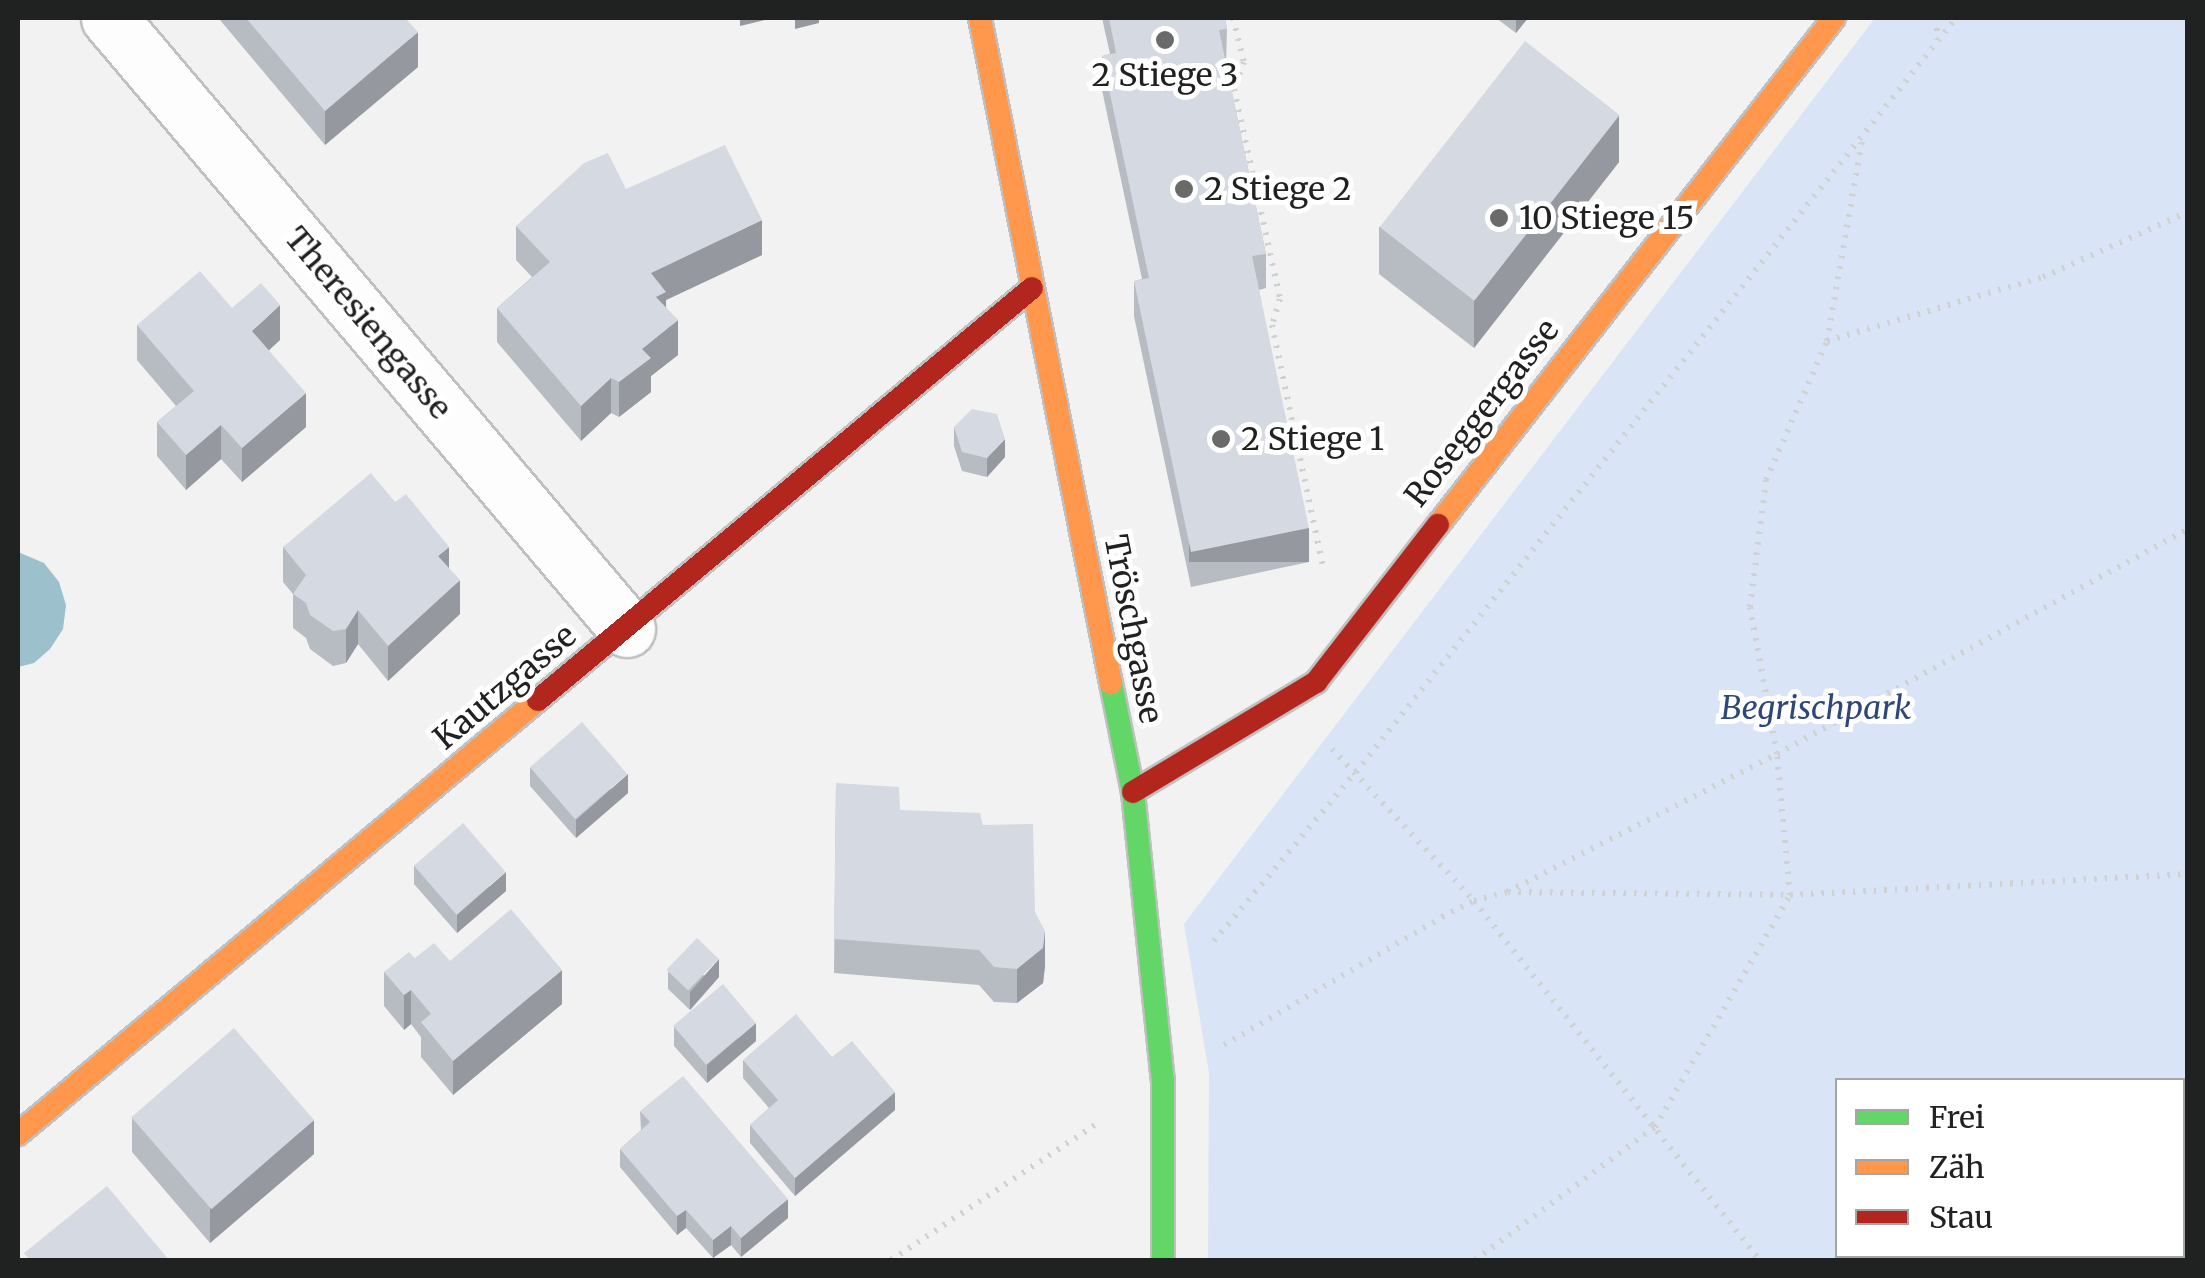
<!DOCTYPE html>
<meta charset="utf-8">
<style>
body{margin:0}
#map{position:relative;width:2205px;height:1278px;overflow:hidden;background:#f2f2f3;font-family:Merriweather,serif}
div>[style]{position:absolute}
.green>*{inset:0;background:#d9e4f7}
.water>*{inset:0;background:#9cc1cd}
.path>*{height:6px;margin-top:-3px;transform-origin:0;background:repeating-linear-gradient(90deg,#d0d1d1 0 2.5px,transparent 0 10.5px)}
.roads{filter:drop-shadow(2px 0 #c0c0c1) drop-shadow(-2px 0 #c0c0c1) drop-shadow(0 2px #c0c0c1) drop-shadow(0 -2px #c0c0c1)}
.street>*{height:55px;margin:-27.5px;padding:0 27.5px;transform-origin:27.5px;border-radius:27.5px;background:#fdfdfd}
.fast>*{height:22px;margin:-11px;padding:0 11px;transform-origin:11px;border-radius:11px;background:#63d668}
.slow>*{height:22px;margin:-11px;padding:0 11px;transform-origin:11px;border-radius:11px;background:#ff974d}
.jam>*{height:22px;margin:-11px;padding:0 11px;transform-origin:11px;border-radius:11px;background:#b3261e}
.wall>*{inset:0;background:#b7bbc2}
.shaded-wall>*{inset:0;background:#95989e;transform-origin:0 0}
.building>*{inset:0;background:#d5d9e1;transform-origin:0 0}
.dots>*{width:28px;height:28px;translate:-50% -50%;box-sizing:border-box;border:5px solid #fff;border-radius:50%}
span{translate:-50% -50%;white-space:nowrap;text-align:center;line-height:1.15;-webkit-text-stroke:10px #fff;paint-order:stroke}
.poi-label{font-size:32px;color:#202121}
.left{translate:0 -50%;text-align:left}
.street-label{font-size:32px;color:#202121}
.park-label{font-size:32px;color:#2e4779;font-style:italic}
.frame{position:absolute;inset:0;border:20px solid #202121;pointer-events:none}
.legend{position:absolute;left:1835px;top:1078px;width:350px;height:180px;box-sizing:border-box;background:#fff;border:2px solid #a6a6a6;margin:0;padding:12px 18px;list-style:none;font-size:30px;color:#202121}
.legend li{display:flex;align-items:center;gap:20px;height:50px}
.legend b{width:50px;border:2px solid #a6a6a6}
</style>
<div id="map">
<div class="green">
<div style="clip-path:polygon(evenodd,1875px 18px,2187px 18px,2187px 1260px,1208px 1260px,1209px 1073px,1184px 924px,1875px 18px,2182px 1080px,2182px 1256px,1838px 1256px,1838px 1080px,2182px 1080px)"></div>
</div>
<div class="water">
<div style="clip-path:polygon(18px 552px,44px 563px,59px 582px,66px 605px,63px 629px,50px 649px,34px 663px,18px 667px)"></div>
</div>
<div class="path">
<div style="left:1233px;top:18px;width:45px;rotate:76deg"></div>
<div style="left:1244px;top:62px;width:29px;rotate:110deg"></div>
<div style="left:1234px;top:89px;width:215px;rotate:77.6deg"></div>
<div style="left:1280px;top:299px;width:27px;rotate:107deg"></div>
<div style="left:1272px;top:325px;width:248px;rotate:78.1deg"></div>
<div style="left:1937px;top:18px;width:22px;rotate:90deg"></div>
<div style="left:1827px;top:341px;width:225px;rotate:-16.5deg"></div>
<div style="left:2043px;top:277px;width:159px;rotate:-24.1deg"></div>
<div style="left:1332px;top:749px;width:208px;rotate:46.9deg"></div>
<div style="left:1474px;top:901px;width:459px;rotate:51.5deg"></div>
<div style="left:1508px;top:892px;width:282px;rotate:0.6deg"></div>
<div style="left:1790px;top:895px;width:399px;rotate:-3deg"></div>
<div style="left:1214px;top:941px;width:221px;rotate:-50deg"></div>
<div style="left:1356px;top:772px;width:964px;rotate:-51.49deg"></div>
<div style="left:1224px;top:1045px;width:253px;rotate:-30.4deg"></div>
<div style="left:1442px;top:917px;width:36px;rotate:-27deg"></div>
<div style="left:1474px;top:901px;width:34px;rotate:-15deg"></div>
<div style="left:1507px;top:892px;width:303px;rotate:-27.1deg"></div>
<div style="left:1777px;top:754px;width:469px;rotate:-28.7deg"></div>
<div style="left:2182px;top:1241px;width:9px;rotate:-49deg"></div>
<div style="left:891px;top:1260px;width:248px;rotate:-33.5deg"></div>
<div style="left:1475px;top:1260px;width:224px;rotate:-36.5deg"></div>
<div style="left:1655px;top:1127px;width:268px;rotate:-59.8deg"></div>
<div style="left:1790px;top:895px;width:142px;rotate:-95.3deg"></div>
<div style="left:1777px;top:754px;width:149px;rotate:-100.4deg"></div>
<div style="left:1750px;top:607px;width:128px;rotate:-82.8deg"></div>
<div style="left:1766px;top:480px;width:152px;rotate:-66.3deg"></div>
<div style="left:1827px;top:341px;width:203px;rotate:-80.1deg"></div>
<div style="left:2169px;top:1260px;width:6px;rotate:-45deg"></div>
</div>
<div class="roads">
<div class="street">
<div style="left:109px;top:18px;width:801px;rotate:49.71deg"></div>
</div>
<div class="fast">
<div style="left:1111px;top:683px;width:111px;rotate:78.6deg"></div>
<div style="left:1133px;top:792px;width:290px;rotate:84.1deg"></div>
<div style="left:1163px;top:1080px;width:180px;rotate:90deg"></div>
</div>
<div class="slow">
<div style="left:980px;top:18px;width:678px;rotate:78.86deg"></div>
<div style="left:1438px;top:525px;width:643px;rotate:-52.01deg"></div>
<div style="left:18px;top:1134px;width:677px;rotate:-39.85deg"></div>
</div>
<div class="jam">
<div style="left:538px;top:700px;width:643px;rotate:-39.83deg"></div>
<div style="left:1133px;top:792px;width:214px;rotate:-31deg"></div>
<div style="left:1316px;top:682px;width:199px;rotate:-52.2deg"></div>
</div>
</div>
<div class="wall">
<div style="clip-path:polygon(220px 18px,405px 18px,418px 67px,325px 145px,220px 20px)"></div>
<div style="clip-path:polygon(1102px 18px,1225px 18px,1227px 29px,1226px 64px,1266px 254px,1266px 288px,1259px 290px,1309px 562px,1191px 587px,1134px 316px,1134px 281px,1142px 279px,1102px 90px,1102px 56px,1110px 54px)"></div>
<div style="clip-path:polygon(1496px 18px,1528px 18px,1516px 33px)"></div>
<div style="clip-path:polygon(1619px 162px,1474px 348px,1379px 274px,1379px 227px)"></div>
<div style="clip-path:polygon(626px 189px,762px 255px,666px 300px,666px 307px,678px 355px,651px 376px,651px 392px,619px 417px,611px 413px,581px 441px,497px 342px,497px 308px,532px 277px,516px 260px,516px 226px)"></div>
<div style="clip-path:polygon(232px 308px,280px 340px,268px 350px,306px 427px,242px 482px,221px 459px,186px 490px,157px 456px,157px 422px,176px 406px,137px 360px,137px 325px)"></div>
<div style="clip-path:polygon(954px 427px,1005px 457px,987px 477px,962px 471px,954px 446px)"></div>
<div style="clip-path:polygon(283px 547px,449px 568px,460px 614px,388px 681px,358px 644px,346px 663px,333px 666px,310px 649px,306px 638px,293px 628px,293px 594px,283px 582px)"></div>
<div style="clip-path:polygon(530px 767px,628px 793px,576px 838px,530px 786px)"></div>
<div style="clip-path:polygon(836px 783px,900px 810px,983px 825px,1035px 912px,1045px 966px,1043px 983px,1017px 1003px,994px 1002px,979px 985px,834px 973px)"></div>
<div style="clip-path:polygon(414px 865px,506px 891px,457px 933px,414px 884px)"></div>
<div style="clip-path:polygon(415px 958px,450px 961px,562px 1004px,453px 1095px,421px 1057px,421px 1037px,411px 1024px,404px 1030px,384px 1006px,384px 972px)"></div>
<div style="clip-path:polygon(668px 971px,719px 977px,690px 1010px,668px 989px)"></div>
<div style="clip-path:polygon(674px 1027px,756px 1041px,707px 1083px,674px 1046px)"></div>
<div style="clip-path:polygon(832px 1057px,895px 1110px,795px 1196px,750px 1143px,750px 1125px,769px 1108px,743px 1078px,743px 1060px)"></div>
<div style="clip-path:polygon(640px 1111px,788px 1218px,741px 1257px,731px 1245px,713px 1258px,686px 1228px,677px 1235px,620px 1167px,620px 1149px,641px 1130px)"></div>
<div style="clip-path:polygon(132px 1118px,314px 1154px,210px 1243px,132px 1152px)"></div>
</div>
<div class="shaded-wall">
<div style="clip-path:polygon(740px 18px,773px 18px,740px 26px)"></div>
<div style="clip-path:polygon(795px 18px,819px 18px,819px 23px,795px 29px)"></div>
<div style="clip-path:polygon(1516px 18px,1528px 18px,1516px 33px)"></div>
<div style="clip-path:polygon(418px 32px,418px 67px,325px 145px,325px 111px)"></div>
<div style="clip-path:polygon(1619px 115px,1619px 162px,1474px 348px,1474px 301px)"></div>
<div style="clip-path:polygon(762px 220px,762px 255px,666px 300px,666px 327px,651px 308px,651px 273px)"></div>
<div style="clip-path:polygon(280px 305px,280px 340px,252px 366px,252px 331px)"></div>
<div style="clip-path:polygon(678px 320px,678px 355px,651px 376px,651px 392px,619px 417px,619px 382px,642px 349px)"></div>
<div style="clip-path:polygon(611px 378px,611px 413px,581px 441px,581px 406px)"></div>
<div style="clip-path:polygon(306px 393px,306px 427px,242px 482px,242px 448px)"></div>
<div style="clip-path:polygon(221px 425px,221px 459px,186px 490px,186px 455px)"></div>
<div style="clip-path:polygon(1005px 439px,1005px 457px,987px 477px,987px 458px)"></div>
<div style="left:1309px;top:528px;width:34px;height:120px;rotate:90deg"></div>
<div style="clip-path:polygon(449px 547px,449px 581px,438px 556px)"></div>
<div style="clip-path:polygon(460px 580px,460px 614px,388px 681px,388px 646px)"></div>
<div style="clip-path:polygon(358px 610px,358px 644px,346px 663px,346px 629px)"></div>
<div style="clip-path:polygon(628px 774px,628px 793px,576px 838px,576px 820px)"></div>
<div style="clip-path:polygon(506px 872px,506px 891px,457px 933px,457px 915px)"></div>
<div style="clip-path:polygon(1045px 931px,1045px 966px,1043px 983px,1017px 1003px,1017px 969px)"></div>
<div style="clip-path:polygon(719px 959px,719px 977px,690px 1010px,690px 992px)"></div>
<div style="clip-path:polygon(562px 970px,562px 1004px,453px 1095px,453px 1061px)"></div>
<div style="clip-path:polygon(411px 990px,411px 1024px,404px 1030px,404px 995px)"></div>
<div style="clip-path:polygon(756px 1023px,756px 1041px,707px 1083px,707px 1065px)"></div>
<div style="clip-path:polygon(895px 1092px,895px 1110px,795px 1196px,795px 1178px)"></div>
<div style="clip-path:polygon(314px 1120px,314px 1154px,210px 1243px,210px 1208px)"></div>
<div style="clip-path:polygon(788px 1199px,788px 1218px,741px 1257px,741px 1238px)"></div>
<div style="clip-path:polygon(686px 1210px,686px 1228px,677px 1235px,677px 1216px)"></div>
<div style="clip-path:polygon(731px 1226px,731px 1245px,713px 1258px,713px 1240px)"></div>
</div>
<div class="building">
<div style="clip-path:polygon(246px 18px,405px 18px,418px 32px,325px 111px)"></div>
<div style="clip-path:polygon(1109px 18px,1225px 18px,1227px 29px,1219px 30px,1266px 254px,1252px 256px,1309px 528px,1191px 552px,1134px 281px,1149px 278px,1102px 56px,1116px 53px)"></div>
<div style="left:1525px;top:41px;width:120px;height:236px;rotate:38deg"></div>
<div style="clip-path:polygon(725px 145px,762px 220px,651px 273px,666px 292px,656px 297px,678px 320px,642px 349px,651px 358px,619px 382px,611px 378px,581px 406px,497px 308px,550px 262px,516px 226px,584px 163px,608px 153px,626px 189px)"></div>
<div style="clip-path:polygon(200px 271px,232px 308px,261px 283px,280px 305px,252px 331px,306px 393px,242px 448px,221px 425px,186px 455px,157px 422px,194px 391px,137px 325px)"></div>
<div style="clip-path:polygon(972px 409px,997px 414px,1005px 439px,987px 458px,962px 452px,954px 427px)"></div>
<div style="clip-path:polygon(371px 473px,395px 502px,406px 494px,449px 547px,438px 556px,460px 580px,388px 646px,358px 610px,346px 629px,333px 631px,310px 615px,306px 603px,293px 594px,306px 575px,283px 547px)"></div>
<div style="left:582px;top:722px;width:69px;height:69px;rotate:49deg"></div>
<div style="clip-path:polygon(836px 783px,899px 787px,900px 810px,980px 813px,983px 825px,1033px 824px,1035px 912px,1045px 931px,1043px 948px,1017px 969px,994px 967px,979px 950px,834px 939px)"></div>
<div style="left:463px;top:823px;width:65px;height:65px;rotate:49deg"></div>
<div style="clip-path:polygon(511px 909px,562px 970px,453px 1061px,421px 1022px,431px 1014px,411px 990px,404px 995px,384px 972px,409px 952px,415px 958px,434px 943px,450px 961px)"></div>
<div style="left:697px;top:938px;width:30px;height:44px;rotate:44deg"></div>
<div style="left:723px;top:984px;width:51px;height:65px;rotate:50deg"></div>
<div style="clip-path:polygon(796px 1014px,832px 1057px,852px 1041px,895px 1092px,795px 1178px,750px 1125px,778px 1100px,743px 1060px)"></div>
<div style="left:234px;top:1028px;width:122px;height:136px;rotate:49deg"></div>
<div style="clip-path:polygon(683px 1076px,788px 1199px,741px 1238px,731px 1226px,713px 1240px,686px 1210px,677px 1216px,620px 1149px,650px 1122px,640px 1111px)"></div>
<div style="clip-path:polygon(107px 1186px,169px 1260px,30px 1260px,24px 1253px)"></div>
</div>
<div class="dots">
<div style="left:1165px;top:40px;background:#6a6a6a"></div>
<div style="left:1184px;top:189px;background:#6a6a6a"></div>
<div style="left:1499px;top:218px;background:#6a6a6a"></div>
<div style="left:1221px;top:439px;background:#6a6a6a"></div>
</div>
<div class="poi-label">
<span style="left:1165px;top:75px">2 Stiege 3</span>
<span class="left" style="left:1204px;top:189px">2 Stiege 2</span>
<span class="left" style="left:1519px;top:218px">10 Stiege 15</span>
<span class="left" style="left:1241px;top:439px">2 Stiege 1</span>
</div>
<div class="street-label">
<span style="left:368px;top:323px;rotate:50deg">Theresiengasse</span>
<span style="left:1482px;top:413px;rotate:-52deg">Roseggergasse</span>
<span style="left:1133px;top:629px;rotate:79deg">Tröschgasse</span>
<span style="left:505px;top:687px;rotate:-40deg">Kautzgasse</span>
</div>
<div class="park-label">
<span style="left:1816px;top:708px">Begrischpark</span>
</div>
<div class="frame"></div>
<ul class="legend">
<li><b style="height:12px;background:#63d668"></b>Frei</li>
<li><b style="height:12px;background:#ff974d"></b>Zäh</li>
<li><b style="height:12px;background:#b3261e"></b>Stau</li>
</ul>
</div>
